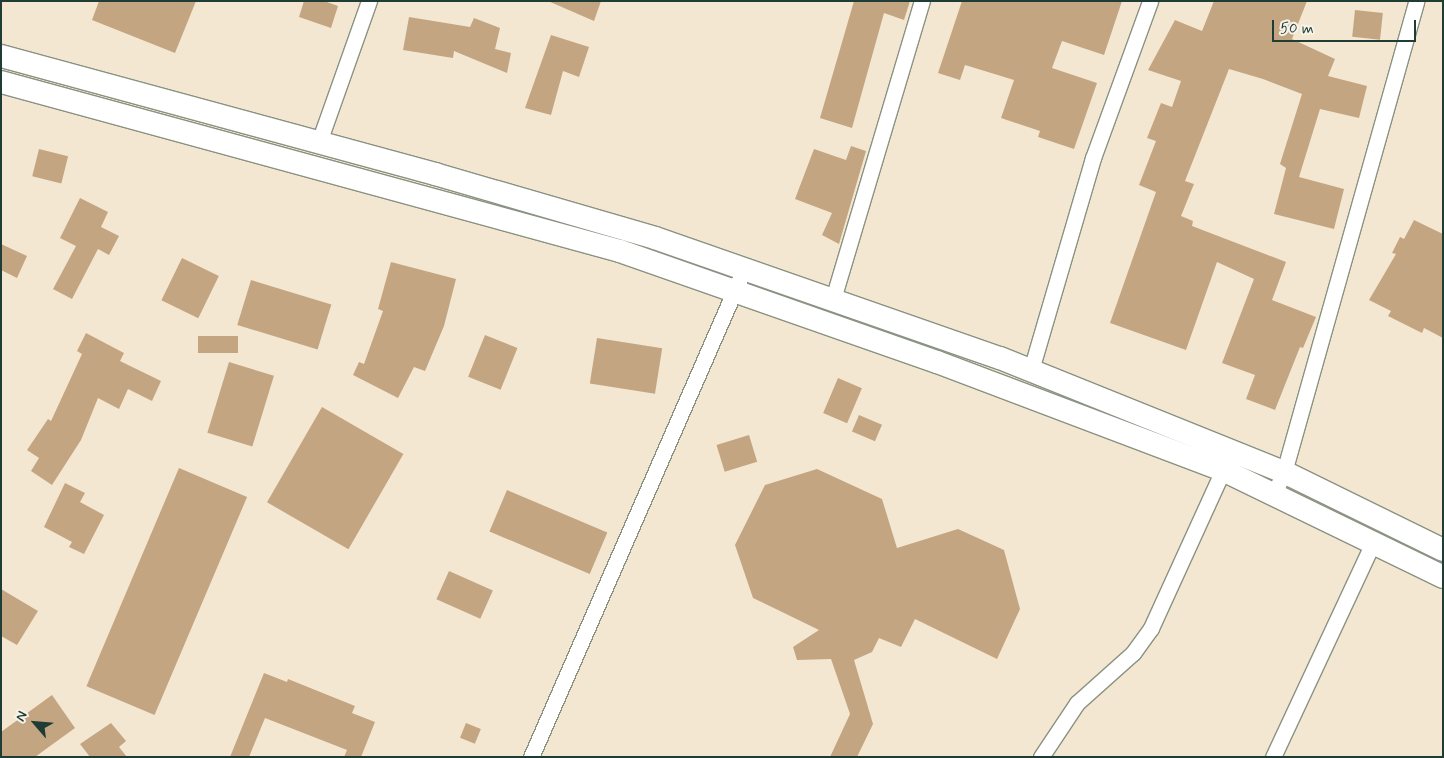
<!DOCTYPE html>
<style>
body{margin:0}
#map{position:relative;width:1444px;height:758px;overflow:hidden;background:#f4e7d1;font-family:Mynerve,sans-serif}
div>[style]{position:absolute}
.building>*{inset:0;background:#c4a581;transform-origin:0 0}
.roads{filter:drop-shadow(1px 0 #8a9282) drop-shadow(-1px 0 #8a9282) drop-shadow(0 1px #8a9282) drop-shadow(0 -1px #8a9282)}
.street>*{height:15px;margin:-7.5px;padding:0 7.5px;transform-origin:7.5px;border-radius:7.5px;background:#fff}
.secondary>*{height:22px;margin:-11px;padding:0 11px;transform-origin:11px;border-radius:11px;background:#fff}
span{translate:-50% -50%;white-space:nowrap;text-align:center;line-height:1.15;-webkit-text-stroke:4.5px #f7f3e8;paint-order:stroke}
.frame{position:absolute;inset:0;border:2px solid #1f3d34;pointer-events:none}
.north{position:absolute;left:10px;top:698px;width:50px;height:50px;-webkit-text-stroke:4px #f7f3e8;paint-order:stroke;rotate:297deg;font-size:14px;font-weight:700;line-height:20px;text-align:center;color:#1f3d34}
.north::after{content:'';display:block;margin:auto;width:18px;height:22px;background:#1f3d34;clip-path:polygon(50% 0,100% 100%,50% 72%,0 100%)}
.scale{position:absolute;left:1272px;top:20px;width:144px;height:22px;box-sizing:border-box;border:2px solid #1f3d34;border-top:0;padding-left:6px;font-size:15px;line-height:18px;white-space:nowrap;color:#1f3d34;-webkit-text-stroke:4px #f7f3e8;paint-order:stroke}
</style>
<div id="map">
<div class="building">
<div style="clip-path:polygon(99px 1px,196px 1px,175px 53px,92px 20px)"></div>
<div style="clip-path:polygon(304px 1px,324px 1px,338px 6px,331px 28px,299px 17px)"></div>
<div style="clip-path:polygon(548px 1px,601px 1px,594px 21px)"></div>
<div style="clip-path:polygon(854px 1px,910px 1px,904px 20px,884px 13px,852px 128px,820px 118px)"></div>
<div style="clip-path:polygon(962px 1px,1122px 1px,1104px 55px,1062px 41px,1052px 68px,1097px 83px,1074px 149px,1038px 137px,1040px 131px,1001px 118px,1014px 80px,965px 65px,960px 80px,938px 73px)"></div>
<div style="clip-path:polygon(1214px 1px,1307px 1px,1292px 39px,1335px 59px,1328px 76px,1367px 86px,1359px 118px,1320px 109px,1299px 177px,1344px 189px,1334px 229px,1274px 214px,1286px 168px,1280px 164px,1302px 94px,1263px 79px,1229px 69px,1185px 181px,1194px 184px,1181px 216px,1193px 221px,1192px 226px,1286px 262px,1272px 300px,1316px 317px,1303px 348px,1300px 347px,1275px 410px,1246px 399px,1255px 375px,1222px 363px,1254px 279px,1217px 262px,1186px 350px,1110px 323px,1156px 192px,1139px 185px,1156px 141px,1147px 138px,1161px 103px,1172px 107px,1181px 81px,1148px 70px,1175px 20px,1202px 31px)"></div>
<div style="left:1355px;top:10px;width:28px;height:27px;rotate:6deg"></div>
<div style="clip-path:polygon(409px 17px,470px 27px,474px 18px,500px 28px,495px 49px,511px 53px,507px 73px,454px 51px,453px 58px,403px 50px)"></div>
<div style="clip-path:polygon(551px 35px,589px 47px,579px 77px,563px 71px,551px 115px,525px 108px)"></div>
<div style="clip-path:polygon(851px 146px,866px 151px,839px 244px,822px 235px,832px 213px,795px 199px,814px 149px,846px 160px)"></div>
<div style="left:39px;top:149px;width:30px;height:28px;rotate:14deg"></div>
<div style="clip-path:polygon(80px 198px,108px 212px,101px 227px,119px 236px,109px 255px,98px 249px,72px 299px,53px 289px,76px 246px,60px 238px)"></div>
<div style="clip-path:polygon(1414px 220px,1443px 234px,1443px 338px,1424px 328px,1422px 333px,1388px 316px,1391px 311px,1369px 300px,1396px 254px,1392px 253px,1400px 237px,1404px 239px)"></div>
<div style="clip-path:polygon(1px 244px,27px 256px,17px 278px,1px 270px)"></div>
<div style="left:182px;top:258px;width:41px;height:47px;rotate:26deg"></div>
<div style="clip-path:polygon(391px 262px,456px 279px,444px 326px,425px 371px,414px 367px,398px 398px,353px 375px,359px 362px,364px 364px,383px 311px,378px 309px)"></div>
<div style="left:251px;top:280px;width:84px;height:47px;rotate:17deg"></div>
<div style="clip-path:polygon(86px 333px,124px 353px,120px 361px,161px 381px,152px 401px,128px 389px,119px 409px,98px 398px,81px 440px,52px 485px,31px 471px,39px 458px,27px 450px,48px 419px,51px 421px,82px 354px,77px 351px)"></div>
<div style="left:485px;top:335px;width:35px;height:45px;rotate:22deg"></div>
<div style="left:238px;top:336px;width:17px;height:40px;rotate:90deg"></div>
<div style="left:597px;top:338px;width:66px;height:46px;rotate:9deg"></div>
<div style="left:229px;top:362px;width:47px;height:74px;rotate:17deg"></div>
<div style="left:838px;top:378px;width:26px;height:38px;rotate:23deg"></div>
<div style="left:322px;top:407px;width:94px;height:110px;rotate:30deg"></div>
<div style="left:859px;top:415px;width:25px;height:18px;rotate:23deg"></div>
<div style="left:749px;top:435px;width:28px;height:34px;rotate:73deg"></div>
<div style="left:179px;top:468px;width:74px;height:237px;rotate:23deg"></div>
<div style="clip-path:polygon(817px 469px,882px 499px,897px 548px,958px 529px,1004px 550px,1020px 609px,997px 659px,915px 619px,901px 647px,879px 638px,872px 652px,854px 660px,873px 724px,857px 757px,830px 757px,850px 714px,831px 659px,797px 660px,793px 647px,819px 630px,753px 598px,735px 545px,765px 485px)"></div>
<div style="clip-path:polygon(65px 483px,85px 493px,80px 502px,104px 515px,84px 554px,69px 547px,72px 542px,44px 527px)"></div>
<div style="left:507px;top:490px;width:109px;height:45px;rotate:23deg"></div>
<div style="left:449px;top:571px;width:48px;height:31px;rotate:24deg"></div>
<div style="clip-path:polygon(1px 589px,38px 611px,17px 645px,1px 636px)"></div>
<div style="clip-path:polygon(264px 673px,287px 682px,288px 679px,355px 706px,352px 713px,375px 722px,361px 757px,344px 757px,347px 750px,265px 718px,249px 757px,230px 757px)"></div>
<div style="clip-path:polygon(52px 695px,75px 728px,35px 757px,1px 757px,1px 732px)"></div>
<div style="clip-path:polygon(111px 723px,126px 741px,119px 747px,127px 757px,90px 757px,80px 744px)"></div>
<div style="left:466px;top:723px;width:16px;height:16px;rotate:22deg"></div>
</div>
<div class="roads">
<div class="street">
<div style="left:319px;top:142px;width:150px;rotate:-70.5deg"></div>
<div style="left:833px;top:299px;width:311px;rotate:-73.4deg"></div>
<div style="left:1031px;top:370px;width:221px;rotate:-73.7deg"></div>
<div style="left:1093px;top:158px;width:167px;rotate:-70deg"></div>
<div style="left:1274px;top:494px;width:24px;rotate:-66deg"></div>
<div style="left:1284px;top:472px;width:489px;rotate:-74.3deg"></div>
<div style="left:531px;top:757px;width:532px;rotate:-66.42deg"></div>
<div style="left:1041px;top:757px;width:65px;rotate:-56.3deg"></div>
<div style="left:1077px;top:703px;width:75px;rotate:-41.8deg"></div>
<div style="left:1133px;top:653px;width:31px;rotate:-54deg"></div>
<div style="left:1151px;top:628px;width:174px;rotate:-65.5deg"></div>
<div style="left:1273px;top:757px;width:236px;rotate:-65deg"></div>
</div>
<div class="secondary">
<div style="left:1px;top:56px;width:450px;rotate:15.2deg"></div>
<div style="left:435px;top:174px;width:229px;rotate:16.2deg"></div>
<div style="left:655px;top:238px;width:365px;rotate:19.2deg"></div>
<div style="left:1000px;top:358px;width:306px;rotate:21.9deg"></div>
<div style="left:1284px;top:472px;width:177px;rotate:26.1deg"></div>
<div style="left:1px;top:82px;width:642px;rotate:15.27deg"></div>
<div style="left:620px;top:251px;width:336px;rotate:19.3deg"></div>
<div style="left:937px;top:362px;width:306px;rotate:20.7deg"></div>
<div style="left:1223px;top:470px;width:245px;rotate:25.9deg"></div>
</div>
</div>
<div class="frame"></div>
<div class="north">N</div>
<div class="scale">50 m</div>
</div>
